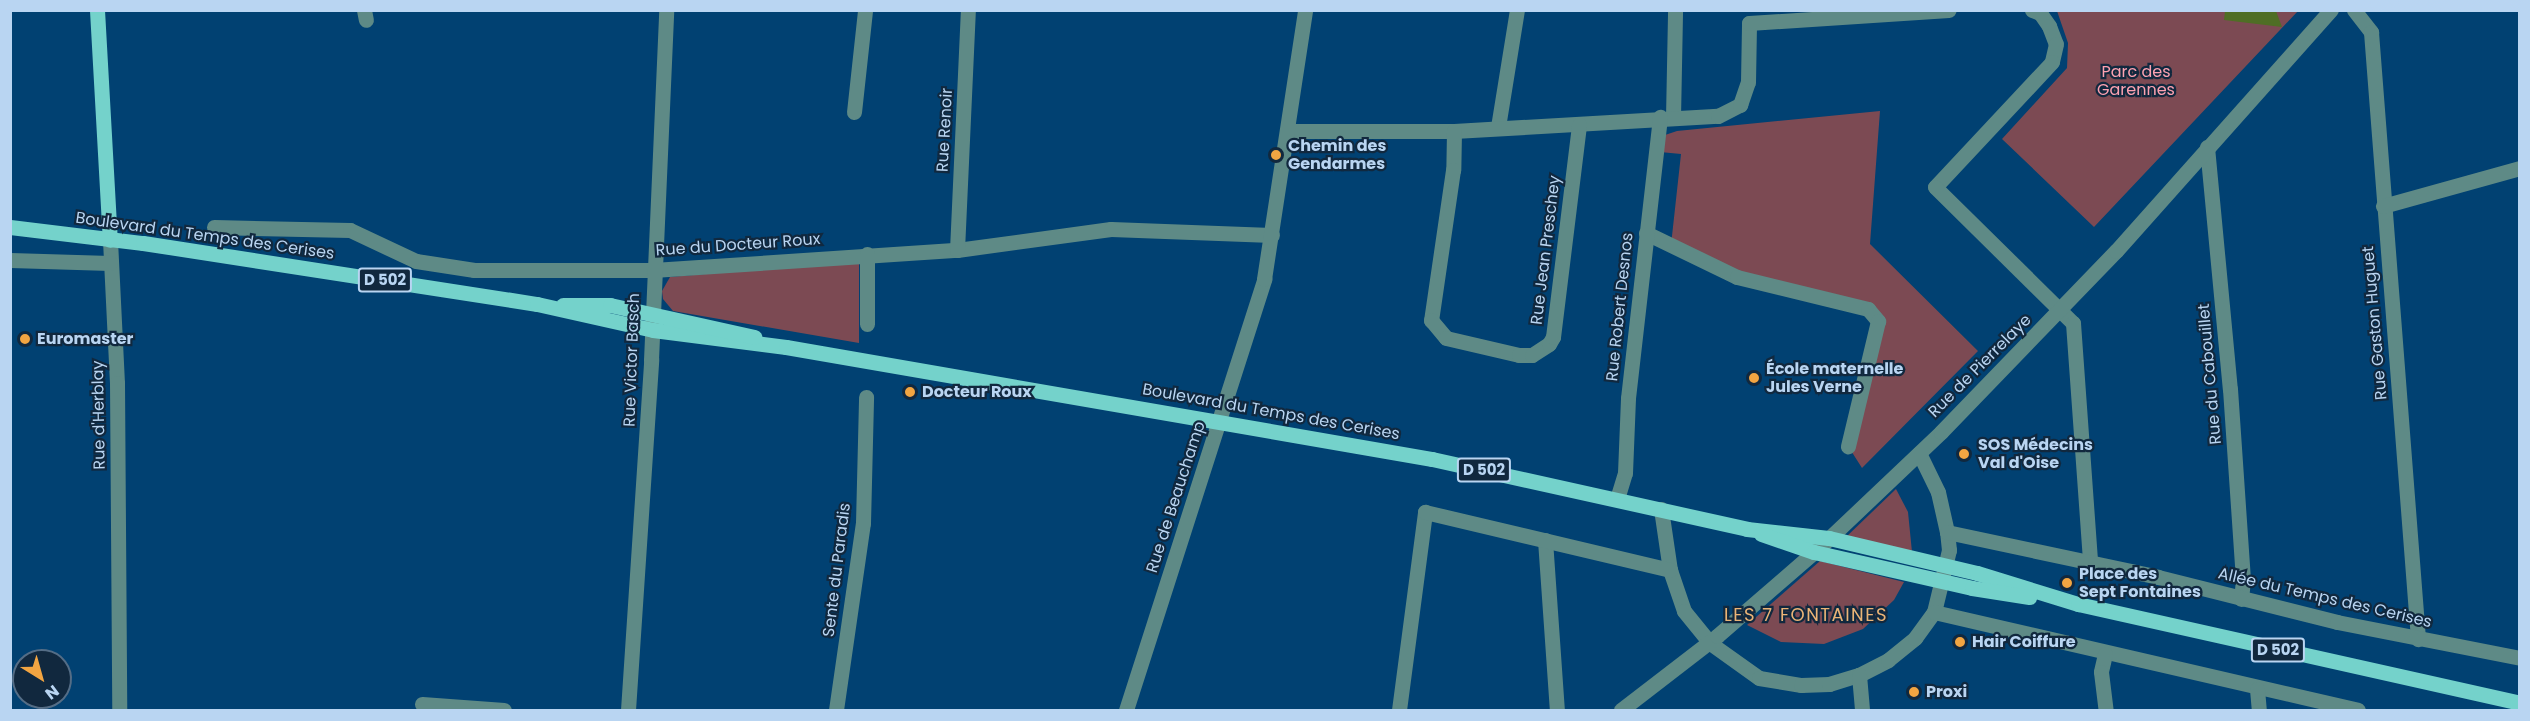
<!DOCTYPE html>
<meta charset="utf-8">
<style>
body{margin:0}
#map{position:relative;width:2530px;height:721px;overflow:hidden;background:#014172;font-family:Poppins,sans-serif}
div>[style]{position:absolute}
.green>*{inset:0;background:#7c4a53}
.water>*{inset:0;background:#4f6e25}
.minor>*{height:15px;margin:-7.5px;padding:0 7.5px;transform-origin:7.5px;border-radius:7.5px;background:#5e8a86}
.major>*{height:15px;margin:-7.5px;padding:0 7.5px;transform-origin:7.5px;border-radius:7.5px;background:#74d2cb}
.dots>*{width:16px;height:16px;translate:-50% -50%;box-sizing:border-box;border:3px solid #11283e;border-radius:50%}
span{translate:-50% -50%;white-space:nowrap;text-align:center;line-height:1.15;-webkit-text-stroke:4.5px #11283e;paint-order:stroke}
.shield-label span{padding:2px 4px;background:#11283e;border:2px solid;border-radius:4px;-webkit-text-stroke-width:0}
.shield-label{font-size:15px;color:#b9d5f2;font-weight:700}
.park-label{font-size:16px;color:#fda2b1}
.street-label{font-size:16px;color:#b9d5f2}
.poi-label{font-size:16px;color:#b9d5f2;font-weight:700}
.left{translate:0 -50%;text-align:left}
.neighbourhood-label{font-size:18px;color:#eab477;letter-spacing:1.5px}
.frame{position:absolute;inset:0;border:12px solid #b9d5f2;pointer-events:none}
.north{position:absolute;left:12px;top:649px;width:60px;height:60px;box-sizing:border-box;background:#11283e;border:2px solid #546d86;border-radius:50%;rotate:143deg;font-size:16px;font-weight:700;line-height:24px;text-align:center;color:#b9d5f2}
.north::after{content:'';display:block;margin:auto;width:21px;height:27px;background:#f2a542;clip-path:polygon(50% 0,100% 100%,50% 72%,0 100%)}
</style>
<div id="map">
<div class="green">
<div style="clip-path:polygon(2057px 11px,2298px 11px,2094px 227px,2002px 139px,2067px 68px,2068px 43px)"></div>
<div style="clip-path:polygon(1880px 111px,1870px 244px,1978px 351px,1862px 468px,1848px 446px,1878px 321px,1868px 309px,1728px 272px,1671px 245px,1681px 154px,1660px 152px,1656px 138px,1677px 131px)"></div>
<div style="clip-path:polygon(859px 261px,859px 343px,673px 311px,663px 299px,662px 291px,670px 277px)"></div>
<div style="clip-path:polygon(1896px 489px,1908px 512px,1912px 552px,1845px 538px)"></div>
<div style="clip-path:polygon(1820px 561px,1904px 582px,1894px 600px,1863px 629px,1824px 644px,1781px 642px,1747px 625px)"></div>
</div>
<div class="water">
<div style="clip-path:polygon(2225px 11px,2276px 11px,2282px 27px,2224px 20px)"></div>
</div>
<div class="minor">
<div style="left:364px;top:10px;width:10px;rotate:79deg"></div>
<div style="left:2032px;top:10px;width:9px;rotate:21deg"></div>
<div style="left:2040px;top:13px;width:16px;rotate:55deg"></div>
<div style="left:2049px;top:26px;width:19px;rotate:69deg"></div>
<div style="left:2056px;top:44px;width:18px;rotate:103deg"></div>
<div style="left:2052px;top:62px;width:171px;rotate:133.1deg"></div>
<div style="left:1935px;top:187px;width:194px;rotate:44.6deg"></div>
<div style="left:2073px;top:323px;width:240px;rotate:85.9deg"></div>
<div style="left:2354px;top:10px;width:28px;rotate:52deg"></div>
<div style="left:2371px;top:32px;width:609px;rotate:85.57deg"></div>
<div style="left:854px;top:112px;width:103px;rotate:-83.8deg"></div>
<div style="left:1673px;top:118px;width:108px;rotate:-88.9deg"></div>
<div style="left:1498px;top:127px;width:119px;rotate:-80.8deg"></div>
<div style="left:1288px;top:131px;width:166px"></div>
<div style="left:1454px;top:131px;width:264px;rotate:-3.3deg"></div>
<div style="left:1718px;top:116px;width:25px;rotate:-27deg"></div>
<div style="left:1740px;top:105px;width:24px;rotate:-71deg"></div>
<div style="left:1748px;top:82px;width:59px;rotate:-89deg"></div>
<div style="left:1749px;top:23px;width:200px;rotate:-3.7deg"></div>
<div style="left:1454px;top:131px;width:39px;rotate:91deg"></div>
<div style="left:1453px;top:170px;width:152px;rotate:98.3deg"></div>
<div style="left:1431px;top:320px;width:23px;rotate:50deg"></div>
<div style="left:1446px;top:338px;width:75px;rotate:13.1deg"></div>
<div style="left:1519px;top:355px;width:13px"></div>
<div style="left:1532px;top:355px;width:20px;rotate:-33deg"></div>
<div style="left:1549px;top:344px;width:8px;rotate:-60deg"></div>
<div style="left:1553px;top:337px;width:214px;rotate:-83deg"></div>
<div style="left:2207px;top:147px;width:243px;rotate:84.6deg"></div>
<div style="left:2230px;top:389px;width:191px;rotate:86.1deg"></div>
<div style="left:2243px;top:580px;width:19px;rotate:96deg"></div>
<div style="left:2383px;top:206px;width:142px;rotate:-15.5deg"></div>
<div style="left:214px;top:227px;width:136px;rotate:1.3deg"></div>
<div style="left:350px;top:230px;width:73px;rotate:25.2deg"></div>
<div style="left:416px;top:261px;width:59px;rotate:8.8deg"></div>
<div style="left:474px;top:270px;width:179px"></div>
<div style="left:653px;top:270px;width:305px;rotate:-3.8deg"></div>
<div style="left:957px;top:250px;width:155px;rotate:-7.8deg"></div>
<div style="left:1111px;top:229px;width:161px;rotate:2.1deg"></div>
<div style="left:1646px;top:233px;width:101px;rotate:25.8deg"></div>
<div style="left:1737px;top:277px;width:135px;rotate:13.7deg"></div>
<div style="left:1868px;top:309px;width:16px;rotate:50deg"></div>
<div style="left:1878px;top:321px;width:129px;rotate:103.5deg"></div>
<div style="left:110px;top:240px;width:143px;rotate:87.2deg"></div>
<div style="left:117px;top:383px;width:327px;rotate:89.6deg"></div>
<div style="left:957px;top:250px;width:240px;rotate:-87.4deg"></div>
<div style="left:10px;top:260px;width:100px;rotate:1.7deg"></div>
<div style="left:867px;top:324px;width:70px;rotate:-90deg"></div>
<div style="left:1617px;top:499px;width:27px;rotate:-73deg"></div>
<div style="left:1625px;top:473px;width:75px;rotate:-87.7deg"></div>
<div style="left:1628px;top:398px;width:283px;rotate:-83.5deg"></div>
<div style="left:1661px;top:509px;width:62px;rotate:81.6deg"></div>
<div style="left:1670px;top:570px;width:43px;rotate:71.1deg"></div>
<div style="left:1684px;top:611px;width:41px;rotate:50.9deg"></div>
<div style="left:1710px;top:643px;width:60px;rotate:35.5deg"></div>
<div style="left:1759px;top:678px;width:43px;rotate:9.5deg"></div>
<div style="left:1801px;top:685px;width:28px;rotate:-2deg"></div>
<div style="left:1829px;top:684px;width:31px;rotate:-17deg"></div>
<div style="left:1859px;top:675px;width:33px;rotate:-27deg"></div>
<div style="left:1888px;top:660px;width:35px;rotate:-39deg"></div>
<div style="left:1915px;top:638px;width:32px;rotate:-54deg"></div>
<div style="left:1934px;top:612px;width:64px;rotate:-76.4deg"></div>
<div style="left:1949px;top:550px;width:18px;rotate:-96deg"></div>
<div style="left:1947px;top:532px;width:41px;rotate:-102.7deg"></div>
<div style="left:1938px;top:492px;width:43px;rotate:-116deg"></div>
<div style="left:1947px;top:532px;width:216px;rotate:12deg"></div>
<div style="left:2158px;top:577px;width:185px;rotate:14.1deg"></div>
<div style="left:2337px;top:622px;width:187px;rotate:11.1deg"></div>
<div style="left:1545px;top:540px;width:170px;rotate:86deg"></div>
<div style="left:1934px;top:612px;width:435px;rotate:13deg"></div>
<div style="left:2105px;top:654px;width:18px;rotate:103deg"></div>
<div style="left:2101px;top:672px;width:38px;rotate:83deg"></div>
<div style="left:1859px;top:675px;width:35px;rotate:85deg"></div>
<div style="left:2257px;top:689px;width:21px;rotate:85deg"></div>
<div style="left:422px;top:704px;width:82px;rotate:4.2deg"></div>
<div style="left:628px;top:710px;width:351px;rotate:-86.2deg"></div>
<div style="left:651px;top:360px;width:350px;rotate:-87.5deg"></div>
<div style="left:836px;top:710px;width:189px;rotate:-81.8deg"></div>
<div style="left:863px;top:523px;width:126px;rotate:-88.6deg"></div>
<div style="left:1126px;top:710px;width:453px;rotate:-72.2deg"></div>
<div style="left:1264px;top:279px;width:272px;rotate:-81.3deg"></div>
<div style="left:1399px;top:710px;width:200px;rotate:-82.5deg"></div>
<div style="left:1425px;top:512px;width:252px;rotate:13.3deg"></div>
<div style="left:1621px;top:710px;width:121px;rotate:-37.6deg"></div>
<div style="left:1717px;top:636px;width:139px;rotate:-40.9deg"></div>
<div style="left:1822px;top:545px;width:164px;rotate:-43.5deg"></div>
<div style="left:1941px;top:432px;width:252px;rotate:-46deg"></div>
<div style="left:2116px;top:251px;width:323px;rotate:-48.3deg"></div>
</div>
<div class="major">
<div style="left:97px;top:10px;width:230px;rotate:86.8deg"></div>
<div style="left:10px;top:227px;width:134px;rotate:6.9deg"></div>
<div style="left:143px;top:243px;width:399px;rotate:8.8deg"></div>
<div style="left:537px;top:304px;width:119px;rotate:12.6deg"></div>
<div style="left:653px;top:330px;width:134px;rotate:7.3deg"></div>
<div style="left:786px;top:347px;width:656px;rotate:9.84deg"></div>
<div style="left:1432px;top:459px;width:323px;rotate:12.5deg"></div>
<div style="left:1747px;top:529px;width:82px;rotate:6.3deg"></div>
<div style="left:1829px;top:538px;width:152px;rotate:13.3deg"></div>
<div style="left:1977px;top:573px;width:106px;rotate:17.1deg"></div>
<div style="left:2078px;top:604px;width:453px;rotate:12.6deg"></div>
<div style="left:563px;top:305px;width:47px"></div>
<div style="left:610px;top:305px;width:148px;rotate:12.5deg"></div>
<div style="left:1761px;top:534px;width:56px;rotate:18.8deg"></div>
<div style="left:1814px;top:552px;width:162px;rotate:12.8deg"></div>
<div style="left:1972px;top:588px;width:58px;rotate:9deg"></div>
</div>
<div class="dots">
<div style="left:1276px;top:155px;background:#f2a542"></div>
<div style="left:25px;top:339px;background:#f2a542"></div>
<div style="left:1754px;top:378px;background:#f2a542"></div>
<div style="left:910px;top:392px;background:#f2a542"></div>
<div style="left:1964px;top:454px;background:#f2a542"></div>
<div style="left:2067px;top:583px;background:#f2a542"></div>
<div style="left:1960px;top:642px;background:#f2a542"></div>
<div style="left:1914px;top:692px;background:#f2a542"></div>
</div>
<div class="shield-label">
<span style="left:385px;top:280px">D 502</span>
<span style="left:1484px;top:470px">D 502</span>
<span style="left:2278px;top:650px">D 502</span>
</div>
<div class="park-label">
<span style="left:2136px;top:81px">Parc des<br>Garennes</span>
</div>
<div class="street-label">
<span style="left:945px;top:130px;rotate:-87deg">Rue Renoir</span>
<span style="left:205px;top:236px;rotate:8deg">Boulevard du Temps des Cerises</span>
<span style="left:738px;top:245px;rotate:-4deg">Rue du Docteur Roux</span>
<span style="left:1546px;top:250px;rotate:-83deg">Rue Jean Preschey</span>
<span style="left:1620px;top:307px;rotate:-84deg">Rue Robert Desnos</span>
<span style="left:2375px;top:323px;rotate:-95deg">Rue Gaston Huguet</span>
<span style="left:632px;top:360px;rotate:-88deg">Rue Victor Basch</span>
<span style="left:1980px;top:366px;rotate:-45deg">Rue de Pierrelaye</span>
<span style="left:2210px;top:374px;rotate:-95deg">Rue du Cabouillet</span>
<span style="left:1271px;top:412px;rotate:10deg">Boulevard du Temps des Cerises</span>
<span style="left:99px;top:415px;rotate:-91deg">Rue d'Herblay</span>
<span style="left:1176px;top:497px;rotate:-72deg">Rue de Beauchamp</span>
<span style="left:837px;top:570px;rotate:-83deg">Sente du Paradis</span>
<span style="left:2325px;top:598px;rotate:13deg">Allée du Temps des Cerises</span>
</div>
<div class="poi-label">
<span class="left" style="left:1288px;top:155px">Chemin des<br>Gendarmes</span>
<span class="left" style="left:37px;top:339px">Euromaster</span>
<span class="left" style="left:1766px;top:378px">École maternelle<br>Jules Verne</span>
<span class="left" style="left:922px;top:392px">Docteur Roux</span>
<span class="left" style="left:1978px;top:454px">SOS Médecins<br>Val d'Oise</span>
<span class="left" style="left:2079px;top:583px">Place des<br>Sept Fontaines</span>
<span class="left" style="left:1972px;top:642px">Hair Coiffure</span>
<span class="left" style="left:1926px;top:692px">Proxi</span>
</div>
<div class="neighbourhood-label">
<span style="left:1806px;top:615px">LES 7 FONTAINES</span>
</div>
<div class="frame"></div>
<div class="north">N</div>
</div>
